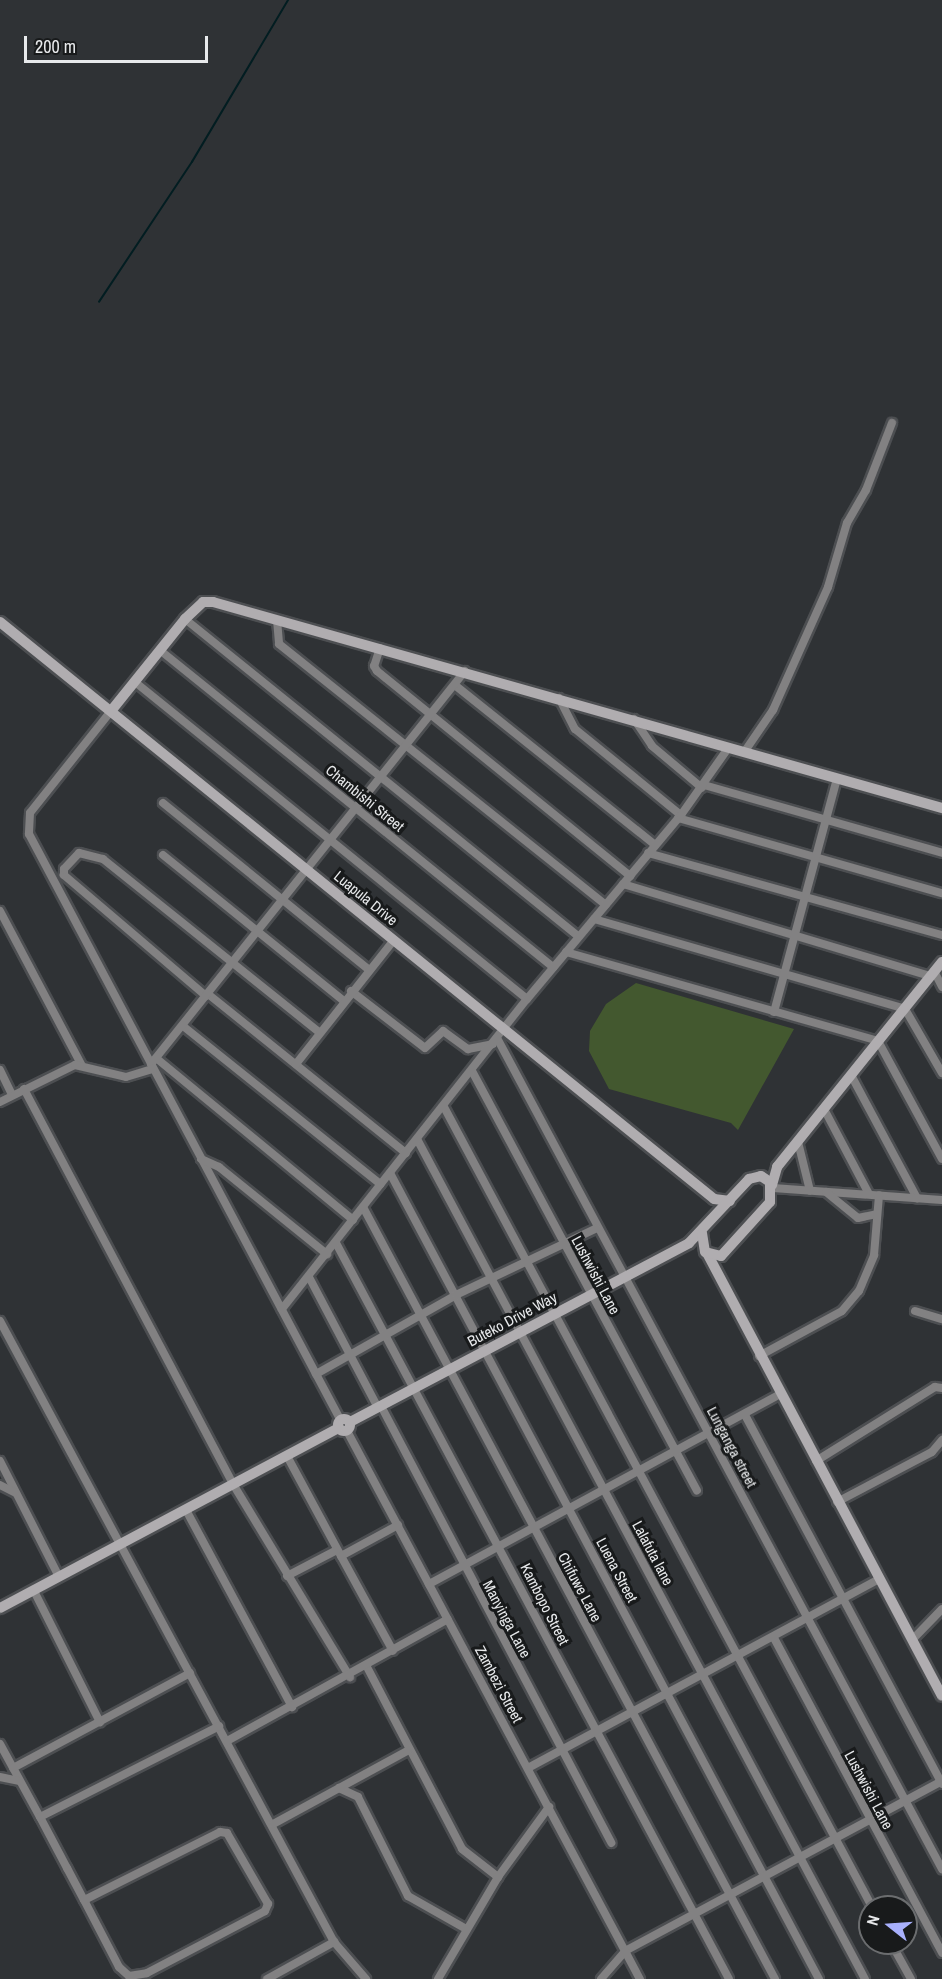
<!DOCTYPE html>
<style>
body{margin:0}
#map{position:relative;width:942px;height:1979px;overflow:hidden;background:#2f3235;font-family:"Archivo Narrow",sans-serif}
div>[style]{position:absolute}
.green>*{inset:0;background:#43582f}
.stream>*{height:1.5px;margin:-0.75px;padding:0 0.75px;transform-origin:0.75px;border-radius:0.75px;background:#021d21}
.roads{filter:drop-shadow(2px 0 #4d4f52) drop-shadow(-2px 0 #4d4f52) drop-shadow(0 2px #4d4f52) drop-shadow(0 -2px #4d4f52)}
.street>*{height:8px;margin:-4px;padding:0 4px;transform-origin:4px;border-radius:4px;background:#828182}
.secondary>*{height:10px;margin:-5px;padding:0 5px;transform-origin:5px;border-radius:5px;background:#b0adb0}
.secondary>.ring{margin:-5px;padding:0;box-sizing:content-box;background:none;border:10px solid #b0adb0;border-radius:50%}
span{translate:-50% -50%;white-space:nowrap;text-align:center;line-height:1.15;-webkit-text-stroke:6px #181a1b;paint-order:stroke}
.street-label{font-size:15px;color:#e8eaec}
.north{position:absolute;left:858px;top:1895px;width:60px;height:60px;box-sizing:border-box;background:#181a1b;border:2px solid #6b6d6f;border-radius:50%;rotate:287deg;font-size:16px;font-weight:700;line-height:24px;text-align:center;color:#e8eaec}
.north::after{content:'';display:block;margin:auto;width:21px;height:27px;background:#a8b0fc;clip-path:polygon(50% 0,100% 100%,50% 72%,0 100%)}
.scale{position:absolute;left:24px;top:36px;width:184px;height:27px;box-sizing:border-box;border:3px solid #e8eaec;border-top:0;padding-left:8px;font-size:18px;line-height:21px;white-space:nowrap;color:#e8eaec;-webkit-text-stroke:4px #181a1b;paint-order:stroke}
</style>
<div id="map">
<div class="green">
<div style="clip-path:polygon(636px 983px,794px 1029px,738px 1130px,731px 1123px,609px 1089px,589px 1051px,590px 1031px,606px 1004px)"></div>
</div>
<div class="stream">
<div style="left:99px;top:302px;width:168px;rotate:-56.4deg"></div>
<div style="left:192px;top:162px;width:188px;rotate:-59.3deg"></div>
</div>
<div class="roads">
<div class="street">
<div style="left:185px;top:619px;width:505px;rotate:38.89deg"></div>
<div style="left:277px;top:620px;width:24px;rotate:85deg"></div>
<div style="left:279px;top:644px;width:418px;rotate:38.6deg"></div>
<div style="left:380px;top:648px;width:19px;rotate:108deg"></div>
<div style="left:374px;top:666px;width:6px;rotate:59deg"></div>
<div style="left:377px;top:671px;width:326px;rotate:39deg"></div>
<div style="left:161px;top:651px;width:504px;rotate:38.87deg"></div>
<div style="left:135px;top:682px;width:504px;rotate:38.96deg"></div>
<div style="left:456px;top:686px;width:255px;rotate:38.6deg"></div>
<div style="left:559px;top:698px;width:35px;rotate:63deg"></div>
<div style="left:575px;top:729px;width:136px;rotate:39.1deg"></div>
<div style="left:111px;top:711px;width:130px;rotate:128.5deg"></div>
<div style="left:30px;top:813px;width:21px;rotate:93deg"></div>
<div style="left:29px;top:834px;width:665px;rotate:62.01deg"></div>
<div style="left:634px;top:719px;width:32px;rotate:56deg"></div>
<div style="left:652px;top:746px;width:65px;rotate:40deg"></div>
<div style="left:745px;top:751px;width:50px;rotate:-55.7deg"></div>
<div style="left:773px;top:710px;width:135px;rotate:-65.9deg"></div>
<div style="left:828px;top:587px;width:67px;rotate:-73.5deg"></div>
<div style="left:847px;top:523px;width:38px;rotate:-60deg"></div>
<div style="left:866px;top:490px;width:72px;rotate:-68.8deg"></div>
<div style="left:704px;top:785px;width:248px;rotate:15.9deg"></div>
<div style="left:163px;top:803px;width:264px;rotate:39deg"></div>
<div style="left:678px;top:818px;width:274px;rotate:15.9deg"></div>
<div style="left:648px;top:853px;width:305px;rotate:15.6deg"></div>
<div style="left:163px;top:855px;width:233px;rotate:38.9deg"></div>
<div style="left:623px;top:884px;width:320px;rotate:16.7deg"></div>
<div style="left:0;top:911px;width:175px;rotate:62.1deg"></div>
<div style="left:594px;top:919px;width:324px;rotate:16.1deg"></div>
<div style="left:905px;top:1009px;width:74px;rotate:60deg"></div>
<div style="left:566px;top:952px;width:324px;rotate:15.9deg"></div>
<div style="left:878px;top:1041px;width:134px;rotate:61.5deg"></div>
<div style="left:934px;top:971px;width:18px;rotate:63deg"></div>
<div style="left:351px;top:991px;width:93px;rotate:37.6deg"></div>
<div style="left:425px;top:1048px;width:25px;rotate:-43deg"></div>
<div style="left:443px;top:1031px;width:31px;rotate:36deg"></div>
<div style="left:468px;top:1049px;width:25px;rotate:-11deg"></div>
<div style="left:208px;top:994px;width:254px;rotate:38.8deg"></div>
<div style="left:206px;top:996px;width:187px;rotate:-139.6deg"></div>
<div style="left:64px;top:875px;width:6px;rotate:-90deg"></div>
<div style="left:64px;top:869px;width:22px;rotate:-47deg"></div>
<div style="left:79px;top:853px;width:25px;rotate:14deg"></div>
<div style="left:103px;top:859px;width:278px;rotate:38.7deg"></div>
<div style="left:774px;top:1012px;width:242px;rotate:-74.9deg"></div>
<div style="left:183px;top:1026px;width:253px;rotate:38.7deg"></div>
<div style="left:497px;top:1038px;width:943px;rotate:61.83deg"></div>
<div style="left:156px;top:1058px;width:255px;rotate:39.4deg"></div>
<div style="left:151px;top:1064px;width:503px;rotate:-51.38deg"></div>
<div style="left:296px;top:1064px;width:158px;rotate:-51.7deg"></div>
<div style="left:0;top:1070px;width:28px;rotate:64deg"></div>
<div style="left:472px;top:1071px;width:476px;rotate:61.8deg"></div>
<div style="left:851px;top:1075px;width:140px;rotate:61.8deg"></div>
<div style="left:24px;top:1089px;width:447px;rotate:62.1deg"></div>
<div style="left:233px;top:1484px;width:226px;rotate:58.8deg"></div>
<div style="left:0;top:1102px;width:84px;rotate:-26.3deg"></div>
<div style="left:75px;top:1065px;width:52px;rotate:13.2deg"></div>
<div style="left:126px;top:1077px;width:28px;rotate:-17deg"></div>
<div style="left:444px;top:1107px;width:907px;rotate:61.85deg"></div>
<div style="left:824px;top:1109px;width:96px;rotate:62.1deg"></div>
<div style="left:417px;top:1139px;width:952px;rotate:61.93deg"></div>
<div style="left:798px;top:1142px;width:50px;rotate:76.2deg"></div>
<div style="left:201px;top:1159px;width:20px;rotate:24deg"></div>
<div style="left:219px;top:1167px;width:139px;rotate:38.9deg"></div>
<div style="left:390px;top:1173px;width:913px;rotate:61.98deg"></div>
<div style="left:773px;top:1188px;width:169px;rotate:4.1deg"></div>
<div style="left:826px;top:1192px;width:41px;rotate:39.1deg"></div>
<div style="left:858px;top:1218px;width:19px;rotate:-12deg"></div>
<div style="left:363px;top:1207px;width:875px;rotate:61.91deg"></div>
<div style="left:336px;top:1243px;width:834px;rotate:61.9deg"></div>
<div style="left:309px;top:1277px;width:148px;rotate:62.2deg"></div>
<div style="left:282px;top:1309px;width:395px;rotate:-51.7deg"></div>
<div style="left:527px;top:999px;width:240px;rotate:-50.1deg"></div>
<div style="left:681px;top:815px;width:83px;rotate:-54.8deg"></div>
<div style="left:915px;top:1311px;width:28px;rotate:17deg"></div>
<div style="left:0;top:1321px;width:705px;rotate:61.73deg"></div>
<div style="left:334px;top:1942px;width:49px;rotate:49.1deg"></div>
<div style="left:759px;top:1356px;width:94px;rotate:-28.5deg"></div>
<div style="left:842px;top:1311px;width:26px;rotate:-50deg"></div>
<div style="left:859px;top:1291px;width:39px;rotate:-67deg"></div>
<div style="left:874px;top:1255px;width:60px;rotate:-85.2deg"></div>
<div style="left:316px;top:1374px;width:161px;rotate:-29.4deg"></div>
<div style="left:456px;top:1295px;width:156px;rotate:-25.4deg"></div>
<div style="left:381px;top:1406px;width:494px;rotate:62.2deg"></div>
<div style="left:745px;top:1415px;width:418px;rotate:61.9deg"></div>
<div style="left:347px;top:1431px;width:590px;rotate:61.87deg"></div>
<div style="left:625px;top:1951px;width:360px;rotate:-28.2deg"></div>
<div style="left:287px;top:1456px;width:114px;rotate:61.6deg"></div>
<div style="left:341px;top:1556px;width:65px;rotate:-28.5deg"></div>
<div style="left:0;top:1461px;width:130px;rotate:63deg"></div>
<div style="left:816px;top:1461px;width:140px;rotate:-31.9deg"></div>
<div style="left:935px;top:1387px;width:7px;rotate:8deg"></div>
<div style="left:0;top:1485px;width:16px;rotate:27deg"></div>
<div style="left:837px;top:1502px;width:107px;rotate:-27.8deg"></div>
<div style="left:932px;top:1452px;width:16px;rotate:-50deg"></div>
<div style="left:186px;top:1510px;width:224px;rotate:61.7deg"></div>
<div style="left:341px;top:1556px;width:108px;rotate:61.3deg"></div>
<div style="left:287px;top:1576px;width:56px;rotate:-27.5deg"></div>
<div style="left:429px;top:1584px;width:398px;rotate:-28.4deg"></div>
<div style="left:34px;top:1591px;width:147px;rotate:63.3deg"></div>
<div style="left:774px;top:1638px;width:357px;rotate:61.9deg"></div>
<div style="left:912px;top:1640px;width:43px;rotate:-45.9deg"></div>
<div style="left:367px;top:1667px;width:205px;rotate:62.4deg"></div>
<div style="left:462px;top:1849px;width:46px;rotate:37.9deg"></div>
<div style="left:227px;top:1741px;width:252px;rotate:-28.9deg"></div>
<div style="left:0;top:1744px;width:83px;rotate:61.3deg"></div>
<div style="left:40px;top:1817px;width:58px;rotate:62.1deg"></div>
<div style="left:67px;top:1868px;width:36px;rotate:62deg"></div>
<div style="left:84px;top:1900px;width:76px;rotate:62.4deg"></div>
<div style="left:119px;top:1967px;width:13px;rotate:42deg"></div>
<div style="left:129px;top:1976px;width:18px;rotate:-9deg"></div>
<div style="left:147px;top:1973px;width:133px;rotate:-27.7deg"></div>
<div style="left:265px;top:1911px;width:8px;rotate:-67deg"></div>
<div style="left:268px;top:1904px;width:82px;rotate:-120deg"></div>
<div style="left:227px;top:1833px;width:7px;rotate:-172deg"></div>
<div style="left:220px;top:1832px;width:152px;rotate:153.4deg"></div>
<div style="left:13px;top:1768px;width:201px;rotate:-28.2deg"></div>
<div style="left:528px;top:1768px;width:399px;rotate:-28.3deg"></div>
<div style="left:0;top:1777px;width:19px;rotate:12deg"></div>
<div style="left:339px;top:1788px;width:21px;rotate:25deg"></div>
<div style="left:358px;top:1797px;width:111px;rotate:63.2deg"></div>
<div style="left:408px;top:1896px;width:67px;rotate:29.6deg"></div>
<div style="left:40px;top:1817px;width:201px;rotate:-26.9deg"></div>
<div style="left:273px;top:1824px;width:155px;rotate:-28.6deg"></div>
<div style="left:891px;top:1943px;width:41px;rotate:60.9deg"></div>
<div style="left:267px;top:1979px;width:77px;rotate:-28.9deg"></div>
<div style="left:438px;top:1979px;width:118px;rotate:-59.5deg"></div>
<div style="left:498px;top:1877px;width:87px;rotate:-53.9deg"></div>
<div style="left:601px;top:1979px;width:37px;rotate:-49deg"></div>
<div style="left:625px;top:1951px;width:32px;rotate:62deg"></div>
</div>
<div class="secondary">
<div style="left:0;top:622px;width:918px;rotate:38.94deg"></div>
<div style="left:714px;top:1199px;width:16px;rotate:7deg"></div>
<div style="left:111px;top:711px;width:118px;rotate:-51.2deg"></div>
<div style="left:185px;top:619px;width:25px;rotate:-43deg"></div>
<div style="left:203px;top:602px;width:10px"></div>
<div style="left:213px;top:602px;width:758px;rotate:15.78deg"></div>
<div style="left:772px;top:1185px;width:19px;rotate:-74deg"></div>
<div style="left:777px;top:1167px;width:263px;rotate:-51.2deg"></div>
<div style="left:707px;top:1253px;width:501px;rotate:62.06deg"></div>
<div class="ring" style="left:338px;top:1419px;width:2px;height:2px"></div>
<div style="left:350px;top:1422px;width:383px;rotate:-27.8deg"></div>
<div style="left:689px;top:1243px;width:88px;rotate:-46.8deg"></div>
<div style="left:749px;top:1179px;width:12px;rotate:-14deg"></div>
<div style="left:761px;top:1176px;width:11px;rotate:34deg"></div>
<div style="left:770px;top:1182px;width:20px;rotate:90deg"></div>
<div style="left:770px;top:1202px;width:73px;rotate:132.2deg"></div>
<div style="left:721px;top:1256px;width:16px;rotate:-166deg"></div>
<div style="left:705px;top:1252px;width:19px;rotate:-99deg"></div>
<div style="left:0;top:1608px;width:384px;rotate:-28deg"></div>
</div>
</div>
<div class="street-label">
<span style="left:365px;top:798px;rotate:39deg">Chambishi Street</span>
<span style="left:366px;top:898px;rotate:39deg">Luapula Drive</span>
<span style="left:596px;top:1275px;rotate:62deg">Lushwishi Lane</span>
<span style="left:512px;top:1319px;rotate:-28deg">Buteko Drive Way</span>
<span style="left:732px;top:1447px;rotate:62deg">Lunganga street</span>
<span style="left:653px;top:1553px;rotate:62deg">Lalafuta lane</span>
<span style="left:617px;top:1570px;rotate:62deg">Luena Street</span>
<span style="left:580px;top:1587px;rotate:62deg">Chifuwe Lane</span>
<span style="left:545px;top:1604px;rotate:63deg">Kambopo Street</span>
<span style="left:507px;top:1619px;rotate:62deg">Manyinga Lane</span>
<span style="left:499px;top:1684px;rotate:62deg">Zambezi Street</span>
<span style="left:869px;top:1790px;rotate:62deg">Lushwishi Lane</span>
</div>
<div class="north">N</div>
<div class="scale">200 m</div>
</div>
